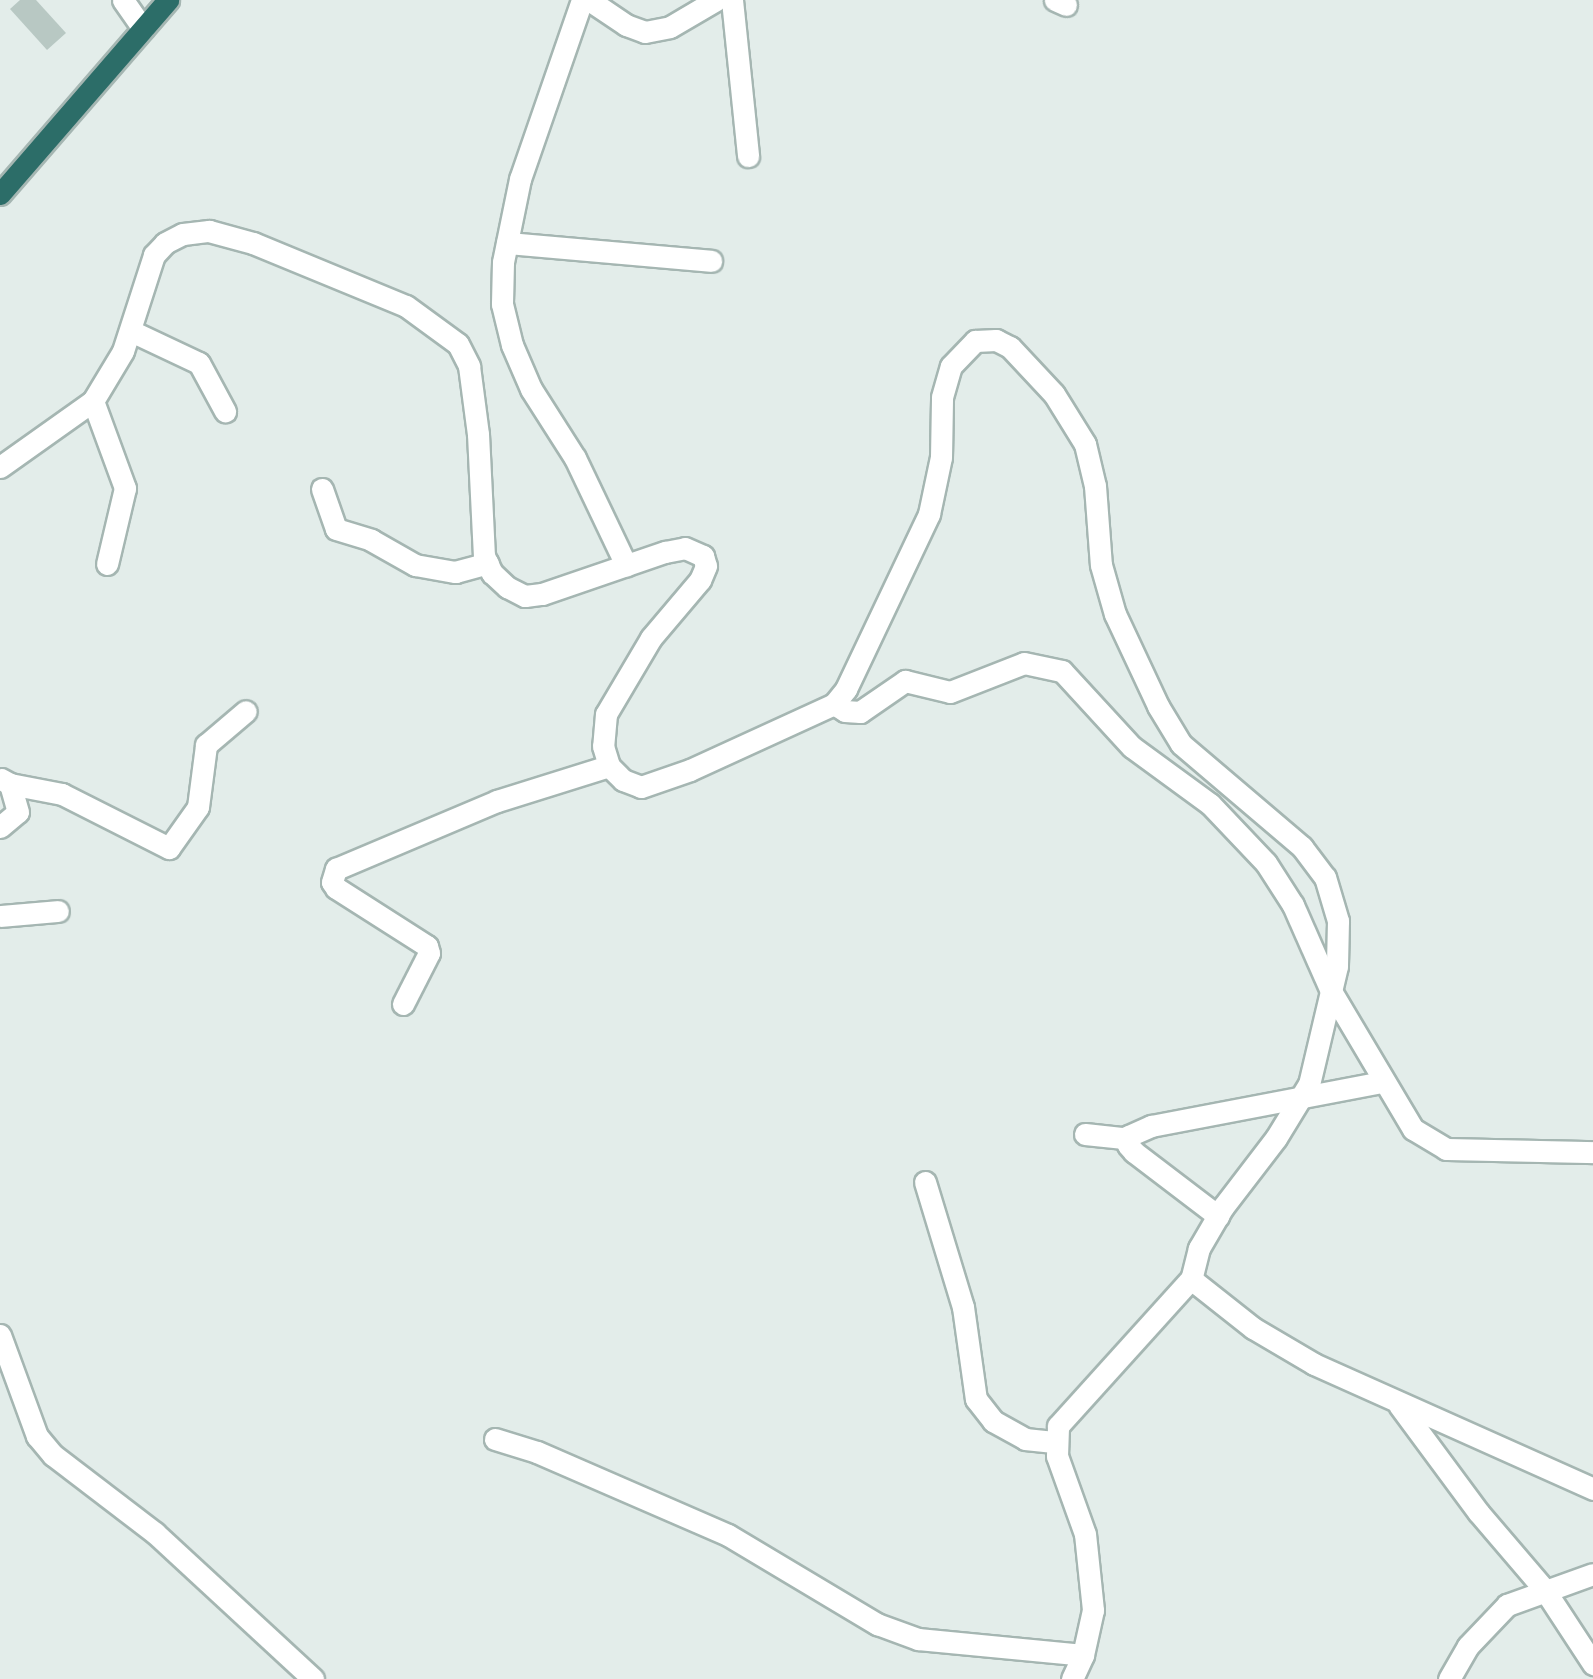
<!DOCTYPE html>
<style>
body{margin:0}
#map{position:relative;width:1593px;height:1679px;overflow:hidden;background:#e3edea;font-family:Poppins,sans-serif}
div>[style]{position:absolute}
.building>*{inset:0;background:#b8c8c3}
.roads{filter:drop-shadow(2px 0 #a5b6b2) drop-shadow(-2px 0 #a5b6b2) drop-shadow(0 2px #a5b6b2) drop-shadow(0 -2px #a5b6b2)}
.minor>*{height:21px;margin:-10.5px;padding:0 10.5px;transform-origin:10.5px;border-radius:10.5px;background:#fff}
.highway>*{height:21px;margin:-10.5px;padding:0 10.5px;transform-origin:10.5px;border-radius:10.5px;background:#2c6d68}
span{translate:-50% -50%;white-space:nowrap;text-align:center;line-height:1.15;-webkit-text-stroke:5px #f4faf7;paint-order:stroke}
</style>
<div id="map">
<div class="building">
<div style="clip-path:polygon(20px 0,36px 0,66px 33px,47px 50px,10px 9px)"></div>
</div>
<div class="roads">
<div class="minor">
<div style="left:123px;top:0;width:35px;rotate:55deg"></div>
<div style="left:582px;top:0;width:189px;rotate:109.1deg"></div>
<div style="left:520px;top:179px;width:85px;rotate:101.6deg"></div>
<div style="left:503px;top:262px;width:42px;rotate:91.4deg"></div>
<div style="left:502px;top:304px;width:42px;rotate:76.3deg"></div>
<div style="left:512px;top:345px;width:48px;rotate:66.6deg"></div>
<div style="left:531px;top:389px;width:82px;rotate:57.5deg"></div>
<div style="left:575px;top:458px;width:119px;rotate:64.5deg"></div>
<div style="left:589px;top:0;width:45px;rotate:34deg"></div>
<div style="left:626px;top:25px;width:20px;rotate:20deg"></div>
<div style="left:645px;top:32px;width:25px;rotate:-11deg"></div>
<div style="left:670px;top:27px;width:53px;rotate:-30.4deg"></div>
<div style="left:732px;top:0;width:157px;rotate:84.1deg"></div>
<div style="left:1055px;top:0;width:12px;rotate:24deg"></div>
<div style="left:507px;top:243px;width:205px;rotate:5deg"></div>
<div style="left:131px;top:331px;width:75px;rotate:25.2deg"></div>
<div style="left:199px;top:363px;width:55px;rotate:61.6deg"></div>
<div style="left:93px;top:401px;width:93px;rotate:69.8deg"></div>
<div style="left:125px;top:488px;width:78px;rotate:103.3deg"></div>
<div style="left:0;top:467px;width:114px;rotate:-35.4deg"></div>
<div style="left:93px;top:401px;width:58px;rotate:-59deg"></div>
<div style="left:123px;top:351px;width:101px;rotate:-72.1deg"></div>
<div style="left:154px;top:255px;width:16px;rotate:-47deg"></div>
<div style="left:165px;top:243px;width:20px;rotate:-27deg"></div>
<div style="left:183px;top:234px;width:26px;rotate:-7deg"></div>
<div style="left:209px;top:231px;width:46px;rotate:15.3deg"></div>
<div style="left:253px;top:243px;width:165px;rotate:22.4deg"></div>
<div style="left:406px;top:306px;width:64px;rotate:36.2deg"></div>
<div style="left:458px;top:344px;width:25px;rotate:63deg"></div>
<div style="left:469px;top:366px;width:69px;rotate:82.5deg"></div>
<div style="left:478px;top:434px;width:122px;rotate:87.2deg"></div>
<div style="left:484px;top:556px;width:19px;rotate:65deg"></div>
<div style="left:492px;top:573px;width:21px;rotate:43deg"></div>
<div style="left:507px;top:587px;width:20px;rotate:27deg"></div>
<div style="left:525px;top:596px;width:17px;rotate:-7deg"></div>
<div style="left:542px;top:594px;width:130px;rotate:-18.9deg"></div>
<div style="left:665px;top:552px;width:20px;rotate:-11deg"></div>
<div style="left:685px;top:548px;width:20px;rotate:24deg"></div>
<div style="left:703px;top:556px;width:10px;rotate:73deg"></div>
<div style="left:706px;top:566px;width:15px;rotate:113deg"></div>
<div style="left:700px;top:580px;width:76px;rotate:130.2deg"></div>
<div style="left:651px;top:638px;width:88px;rotate:120.6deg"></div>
<div style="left:606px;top:714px;width:32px;rotate:95deg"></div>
<div style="left:603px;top:746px;width:21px;rotate:73deg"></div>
<div style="left:609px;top:766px;width:20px;rotate:45deg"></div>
<div style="left:623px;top:780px;width:19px;rotate:21deg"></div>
<div style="left:641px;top:787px;width:52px;rotate:-19.1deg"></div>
<div style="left:690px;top:770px;width:158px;rotate:-24.6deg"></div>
<div style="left:834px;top:704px;width:19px;rotate:-51deg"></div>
<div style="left:846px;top:689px;width:194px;rotate:-64.6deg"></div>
<div style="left:929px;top:514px;width:58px;rotate:-78.1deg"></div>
<div style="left:941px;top:457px;width:60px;rotate:-89deg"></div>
<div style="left:942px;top:397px;width:32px;rotate:-74deg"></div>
<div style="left:951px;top:366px;width:35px;rotate:-46deg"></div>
<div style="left:975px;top:341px;width:21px;rotate:-3deg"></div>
<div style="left:996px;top:340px;width:16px;rotate:27deg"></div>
<div style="left:1010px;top:347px;width:64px;rotate:46.9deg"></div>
<div style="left:1054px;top:394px;width:59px;rotate:58.2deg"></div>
<div style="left:1085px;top:444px;width:43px;rotate:76.6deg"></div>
<div style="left:1095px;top:486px;width:79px;rotate:85.7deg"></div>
<div style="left:1101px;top:565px;width:51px;rotate:74.1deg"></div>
<div style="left:1115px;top:614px;width:102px;rotate:64.9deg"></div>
<div style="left:1158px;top:706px;width:44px;rotate:58.8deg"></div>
<div style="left:1181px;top:744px;width:159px;rotate:40.4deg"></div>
<div style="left:1302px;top:847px;width:38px;rotate:53deg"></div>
<div style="left:1325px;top:877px;width:46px;rotate:73.5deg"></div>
<div style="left:1338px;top:921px;width:45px;rotate:91.3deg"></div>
<div style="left:1337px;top:966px;width:121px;rotate:103.3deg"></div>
<div style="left:1309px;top:1084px;width:63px;rotate:121.4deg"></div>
<div style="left:1276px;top:1138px;width:87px;rotate:127.5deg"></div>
<div style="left:1223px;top:1207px;width:48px;rotate:120.3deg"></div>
<div style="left:1199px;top:1248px;width:32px;rotate:104deg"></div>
<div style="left:1191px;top:1279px;width:79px;rotate:38.3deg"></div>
<div style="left:1253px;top:1328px;width:71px;rotate:30.5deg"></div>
<div style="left:1314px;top:1364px;width:306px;rotate:24.1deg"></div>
<div style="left:322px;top:489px;width:42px;rotate:70.7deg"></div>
<div style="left:336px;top:529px;width:37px;rotate:17deg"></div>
<div style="left:371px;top:540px;width:51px;rotate:29.6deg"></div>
<div style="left:415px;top:565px;width:41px;rotate:9.9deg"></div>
<div style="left:455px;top:572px;width:34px;rotate:-15deg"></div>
<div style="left:834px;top:704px;width:13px;rotate:32deg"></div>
<div style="left:845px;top:711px;width:15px;rotate:4deg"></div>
<div style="left:860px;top:712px;width:55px;rotate:-34.6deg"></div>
<div style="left:905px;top:681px;width:46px;rotate:13.7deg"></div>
<div style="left:950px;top:692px;width:79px;rotate:-21.4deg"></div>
<div style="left:1024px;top:663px;width:39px;rotate:12deg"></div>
<div style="left:1062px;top:671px;width:103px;rotate:47.4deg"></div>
<div style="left:1132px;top:747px;width:97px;rotate:36.2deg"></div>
<div style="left:1210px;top:804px;width:81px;rotate:46.5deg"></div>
<div style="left:1266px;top:863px;width:50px;rotate:57.3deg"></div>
<div style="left:1293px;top:905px;width:94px;rotate:66.2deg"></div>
<div style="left:1331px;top:991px;width:161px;rotate:59.3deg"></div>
<div style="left:1413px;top:1129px;width:39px;rotate:31deg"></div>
<div style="left:1446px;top:1149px;width:147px;rotate:1.2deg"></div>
<div style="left:10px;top:784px;width:53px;rotate:10.9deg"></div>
<div style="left:62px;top:794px;width:120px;rotate:26.8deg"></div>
<div style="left:169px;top:848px;width:50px;rotate:-54.7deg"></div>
<div style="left:198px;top:807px;width:63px;rotate:-82.6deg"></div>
<div style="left:206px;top:745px;width:52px;rotate:-40.4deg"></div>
<div style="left:0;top:827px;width:23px;rotate:-40deg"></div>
<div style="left:18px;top:812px;width:29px;rotate:-106deg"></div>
<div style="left:10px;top:784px;width:10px;rotate:-151deg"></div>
<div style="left:0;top:916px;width:58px;rotate:-4.9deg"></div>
<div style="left:403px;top:1004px;width:57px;rotate:-63deg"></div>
<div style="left:429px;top:953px;width:7px;rotate:-106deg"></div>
<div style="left:427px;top:946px;width:108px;rotate:-147.5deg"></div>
<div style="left:336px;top:888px;width:7px;rotate:-124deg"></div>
<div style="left:332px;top:882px;width:14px;rotate:-73deg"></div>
<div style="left:336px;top:869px;width:175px;rotate:-22.9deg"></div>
<div style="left:497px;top:801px;width:117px;rotate:-17.4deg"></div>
<div style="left:1085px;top:1134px;width:39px;rotate:6deg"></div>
<div style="left:1124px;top:1138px;width:30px;rotate:-24deg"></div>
<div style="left:1151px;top:1126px;width:235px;rotate:-10.8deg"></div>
<div style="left:1129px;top:1136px;width:9px;rotate:96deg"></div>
<div style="left:1128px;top:1145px;width:9px;rotate:49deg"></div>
<div style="left:1134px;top:1152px;width:106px;rotate:37.3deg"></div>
<div style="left:925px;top:1182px;width:131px;rotate:73.1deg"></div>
<div style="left:963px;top:1307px;width:93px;rotate:82deg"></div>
<div style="left:976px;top:1399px;width:28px;rotate:52deg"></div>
<div style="left:993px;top:1421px;width:37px;rotate:29deg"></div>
<div style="left:1025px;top:1439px;width:29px;rotate:6deg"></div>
<div style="left:0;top:1335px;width:108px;rotate:69.9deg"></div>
<div style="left:37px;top:1436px;width:25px;rotate:50deg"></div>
<div style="left:53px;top:1455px;width:128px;rotate:37.4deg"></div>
<div style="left:155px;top:1533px;width:215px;rotate:42.7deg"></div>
<div style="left:1399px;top:1405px;width:134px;rotate:53.5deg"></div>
<div style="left:1479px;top:1513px;width:100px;rotate:49.5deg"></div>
<div style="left:1544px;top:1589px;width:90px;rotate:56.8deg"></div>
<div style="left:495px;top:1439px;width:44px;rotate:17.2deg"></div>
<div style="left:537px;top:1452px;width:208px;rotate:23.5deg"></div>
<div style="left:728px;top:1535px;width:174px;rotate:30.9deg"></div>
<div style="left:877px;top:1624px;width:44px;rotate:20.1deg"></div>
<div style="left:918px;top:1639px;width:166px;rotate:5.5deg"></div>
<div style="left:1072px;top:1679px;width:26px;rotate:-65deg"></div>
<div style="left:1083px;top:1655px;width:46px;rotate:-77.5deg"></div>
<div style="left:1093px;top:1610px;width:76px;rotate:-96deg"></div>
<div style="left:1085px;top:1534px;width:83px;rotate:-109.7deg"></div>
<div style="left:1057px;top:1456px;width:30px;rotate:-88deg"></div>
<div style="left:1058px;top:1426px;width:198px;rotate:-47.9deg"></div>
<div style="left:1449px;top:1679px;width:38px;rotate:-60deg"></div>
<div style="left:1468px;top:1646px;width:57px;rotate:-46.4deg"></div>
<div style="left:1507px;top:1605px;width:91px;rotate:-19.8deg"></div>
</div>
<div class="highway">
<div style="left:0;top:194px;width:257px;rotate:-49.1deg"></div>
</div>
</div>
</div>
